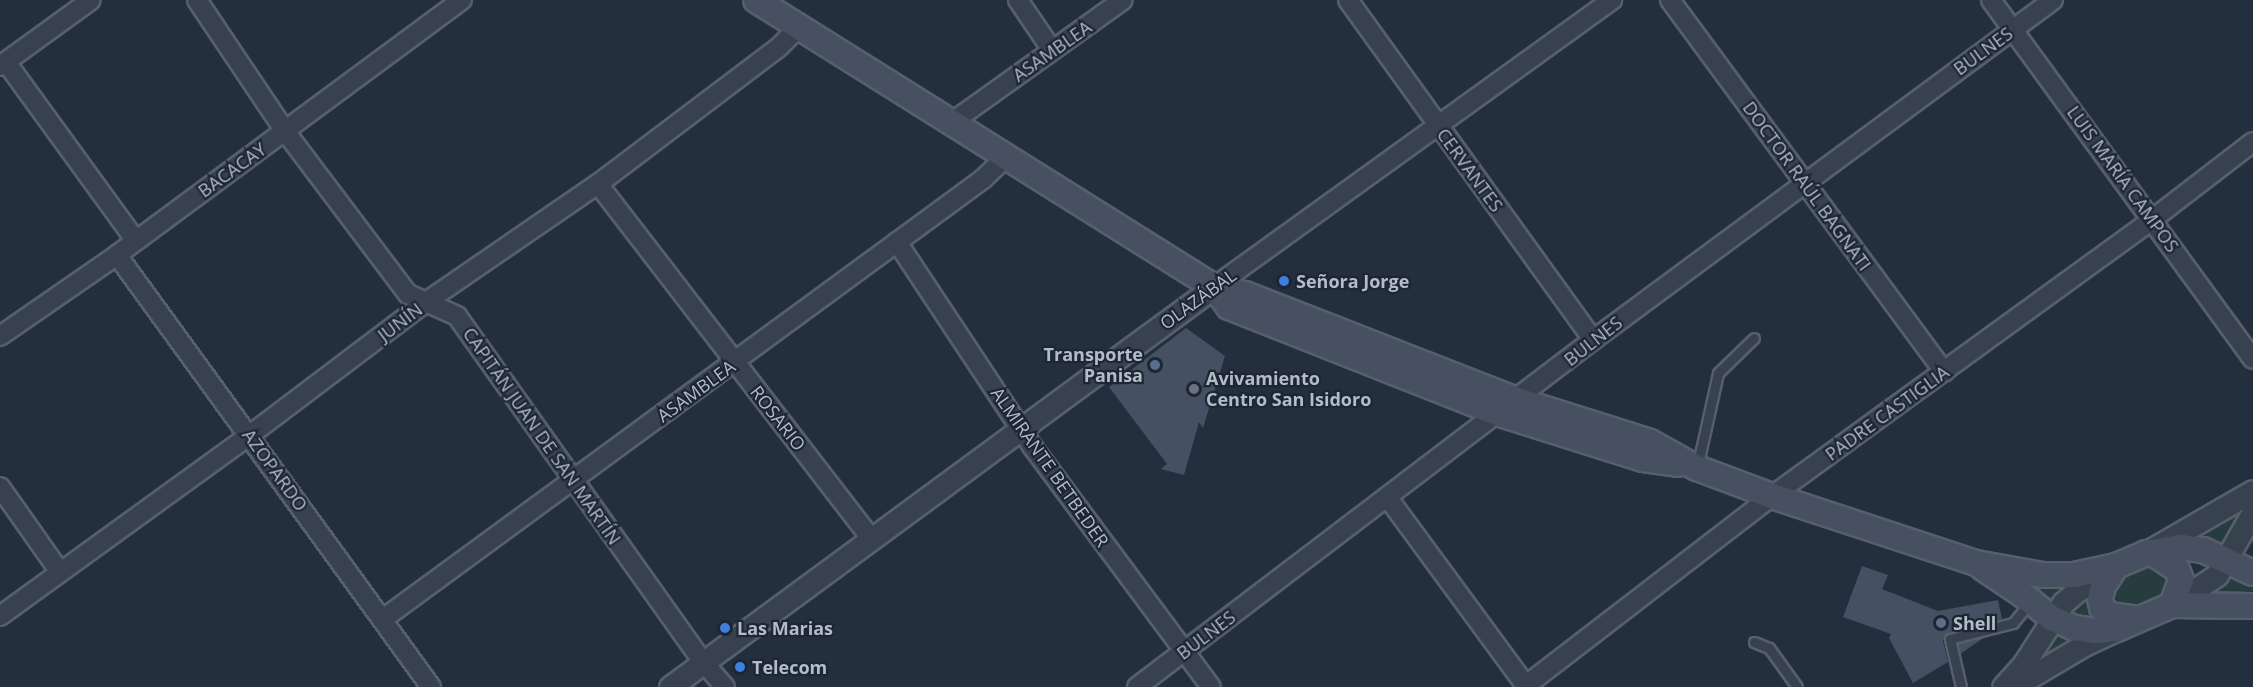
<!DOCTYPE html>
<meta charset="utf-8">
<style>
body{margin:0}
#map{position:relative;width:2253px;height:687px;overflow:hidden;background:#242f3e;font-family:"Open Sans",sans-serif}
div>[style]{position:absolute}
.green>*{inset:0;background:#263c3f}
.building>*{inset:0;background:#455162}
.roads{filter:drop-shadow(2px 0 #565f6c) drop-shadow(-2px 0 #565f6c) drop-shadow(0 2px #565f6c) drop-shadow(0 -2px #565f6c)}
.service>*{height:9px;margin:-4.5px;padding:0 4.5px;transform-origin:4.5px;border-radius:4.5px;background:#38414e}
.minor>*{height:18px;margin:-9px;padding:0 9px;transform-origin:9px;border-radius:9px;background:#38414e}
.tertiary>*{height:21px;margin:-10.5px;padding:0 10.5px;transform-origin:10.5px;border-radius:10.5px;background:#38414e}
.secondary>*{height:24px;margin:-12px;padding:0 12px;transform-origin:12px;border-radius:12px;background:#465061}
.dots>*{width:16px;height:16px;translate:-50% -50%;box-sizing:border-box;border:3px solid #1d2633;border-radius:50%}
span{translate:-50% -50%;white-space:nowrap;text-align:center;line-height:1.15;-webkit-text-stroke:4.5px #1d2633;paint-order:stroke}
.street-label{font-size:18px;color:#b4bcc9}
.poi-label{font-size:18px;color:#b4bcc9;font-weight:700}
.left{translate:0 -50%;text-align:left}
.right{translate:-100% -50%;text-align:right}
</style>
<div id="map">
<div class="green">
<div style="clip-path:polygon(2251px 501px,2221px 549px,2185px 539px)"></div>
<div style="clip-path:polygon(2151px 564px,2170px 578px,2164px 599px,2143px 607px,2123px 605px,2115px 597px,2113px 588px,2120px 578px,2139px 567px)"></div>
<div style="clip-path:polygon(2230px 572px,2253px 584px,2253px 591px,2206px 596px)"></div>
<div style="clip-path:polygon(2007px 575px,2073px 585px,2051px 606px)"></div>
<div style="clip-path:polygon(2092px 590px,2101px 621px,2074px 621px,2068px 613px)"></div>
<div style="clip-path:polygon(2056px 630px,2081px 637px,2035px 666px)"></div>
</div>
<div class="building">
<div style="clip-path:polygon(1186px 328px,1225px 356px,1203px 428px,1199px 422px,1184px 475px,1161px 469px,1167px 464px,1109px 387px)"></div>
<div style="clip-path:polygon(1862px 566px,1888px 575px,1882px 589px,1938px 611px,1998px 600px,2002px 619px,1946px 634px,1943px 641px,1948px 662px,1913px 683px,1889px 638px,1891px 634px,1843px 617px)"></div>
<div style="clip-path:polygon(1985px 637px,1960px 654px,1958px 644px)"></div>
</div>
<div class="roads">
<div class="service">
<div style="left:1697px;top:468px;width:97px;rotate:-77.5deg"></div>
<div style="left:1718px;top:373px;width:50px;rotate:-44.2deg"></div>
<div style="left:1754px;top:642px;width:16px;rotate:22deg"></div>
<div style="left:1769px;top:648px;width:48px;rotate:54.3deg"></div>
<div style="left:1961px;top:687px;width:49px;rotate:-102.9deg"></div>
<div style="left:1950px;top:639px;width:65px;rotate:-14.3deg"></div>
<div style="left:2013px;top:623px;width:26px;rotate:-51deg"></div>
</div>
<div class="minor">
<div style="left:197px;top:0;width:158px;rotate:56.1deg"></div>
<div style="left:285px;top:131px;width:204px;rotate:53deg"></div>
<div style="left:408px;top:294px;width:54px;rotate:24.2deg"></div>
<div style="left:457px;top:316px;width:426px;rotate:54.6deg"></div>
<div style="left:704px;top:663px;width:32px;rotate:49deg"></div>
<div style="left:1018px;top:0;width:60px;rotate:55.8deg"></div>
<div style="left:1348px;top:0;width:419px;rotate:54.2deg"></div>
<div style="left:1670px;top:0;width:462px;rotate:53.6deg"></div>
<div style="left:1991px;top:0;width:444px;rotate:53.9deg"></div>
<div style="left:6px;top:62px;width:221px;rotate:54deg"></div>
<div style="left:0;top:66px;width:112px;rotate:-36deg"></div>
<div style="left:951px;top:123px;width:211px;rotate:-35.6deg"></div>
<div style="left:598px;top:184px;width:446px;rotate:52.4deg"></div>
<div style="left:897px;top:242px;width:245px;rotate:56.5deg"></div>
<div style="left:1032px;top:446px;width:300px;rotate:53.4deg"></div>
<div style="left:117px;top:255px;width:534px;rotate:53.99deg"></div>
<div style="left:1214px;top:287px;width:491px;rotate:-35.8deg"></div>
<div style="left:0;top:336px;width:142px;rotate:-34.7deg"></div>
<div style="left:117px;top:255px;width:429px;rotate:-36.5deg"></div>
<div style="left:0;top:487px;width:104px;rotate:54.8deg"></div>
<div style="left:1388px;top:498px;width:235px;rotate:53.7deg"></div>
<div style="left:0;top:616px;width:309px;rotate:-35.9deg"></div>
<div style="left:250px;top:435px;width:221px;rotate:-37.1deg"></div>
<div style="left:426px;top:302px;width:209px;rotate:-34.5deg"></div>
<div style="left:598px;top:184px;width:226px;rotate:-37.1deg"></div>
<div style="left:778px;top:48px;width:30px;rotate:-45deg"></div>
<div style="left:383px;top:619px;width:744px;rotate:-36.25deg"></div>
<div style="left:983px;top:179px;width:30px;rotate:-44deg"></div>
<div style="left:1137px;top:687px;width:573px;rotate:-37.27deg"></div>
<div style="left:1593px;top:340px;width:572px;rotate:-36.47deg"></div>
<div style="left:1524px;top:687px;width:313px;rotate:-37.6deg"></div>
<div style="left:1772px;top:496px;width:471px;rotate:-36deg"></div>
<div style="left:2153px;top:219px;width:126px;rotate:-37.6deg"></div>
</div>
<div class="tertiary">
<div style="left:2152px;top:549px;width:116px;rotate:-29.9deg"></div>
<div style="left:2172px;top:605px;width:54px;rotate:-33.7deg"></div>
<div style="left:2217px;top:575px;width:73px;rotate:-60.3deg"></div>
<div style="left:670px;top:687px;width:675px;rotate:-36.33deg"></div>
<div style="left:2003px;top:687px;width:30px;rotate:-48deg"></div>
<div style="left:2023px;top:665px;width:74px;rotate:-57.2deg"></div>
<div style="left:2063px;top:603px;width:18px;rotate:-41deg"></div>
<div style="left:2077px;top:591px;width:39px;rotate:-32deg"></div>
<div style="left:2013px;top:687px;width:82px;rotate:-30.6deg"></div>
<div style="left:2084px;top:645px;width:33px;rotate:-25deg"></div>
</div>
<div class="secondary">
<div style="left:756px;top:0;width:540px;rotate:32.07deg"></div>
<div style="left:1214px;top:287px;width:32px;rotate:13deg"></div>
<div style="left:1245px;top:294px;width:292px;rotate:21.3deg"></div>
<div style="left:1517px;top:400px;width:139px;rotate:17.5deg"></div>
<div style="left:1650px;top:442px;width:54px;rotate:29deg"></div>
<div style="left:1697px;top:468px;width:80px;rotate:20.5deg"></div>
<div style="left:1772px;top:496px;width:215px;rotate:18.2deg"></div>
<div style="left:1976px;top:563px;width:68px;rotate:10.2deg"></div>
<div style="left:2043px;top:575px;width:31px"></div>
<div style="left:2074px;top:575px;width:43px;rotate:-12.1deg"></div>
<div style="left:2116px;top:566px;width:33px;rotate:-23deg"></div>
<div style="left:2146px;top:553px;width:36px;rotate:-10deg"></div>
<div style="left:2181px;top:547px;width:22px;rotate:8deg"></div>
<div style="left:2203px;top:550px;width:55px;rotate:24.7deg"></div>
<div style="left:1214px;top:287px;width:25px;rotate:53deg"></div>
<div style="left:1229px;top:307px;width:288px;rotate:21.6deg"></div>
<div style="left:1497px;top:413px;width:153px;rotate:17.5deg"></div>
<div style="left:1643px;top:459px;width:35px;rotate:8deg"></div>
<div style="left:2146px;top:553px;width:10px;rotate:11deg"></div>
<div style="left:2156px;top:555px;width:25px;rotate:34deg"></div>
<div style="left:2177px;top:569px;width:12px;rotate:70deg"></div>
<div style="left:2181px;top:580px;width:27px;rotate:110deg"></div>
<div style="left:2116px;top:566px;width:24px;rotate:123deg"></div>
<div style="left:2103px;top:586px;width:13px;rotate:103deg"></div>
<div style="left:2100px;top:599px;width:9px;rotate:77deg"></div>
<div style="left:2102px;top:608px;width:11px;rotate:41deg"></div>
<div style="left:2110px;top:615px;width:27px;rotate:8deg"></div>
<div style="left:1983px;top:568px;width:48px;rotate:34deg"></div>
<div style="left:2023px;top:595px;width:36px;rotate:39deg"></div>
<div style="left:2051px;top:618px;width:25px;rotate:23deg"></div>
<div style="left:2074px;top:628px;width:21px;rotate:8deg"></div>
<div style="left:2095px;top:631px;width:22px;rotate:-5deg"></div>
<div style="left:2117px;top:629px;width:60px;rotate:-23.6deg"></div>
<div style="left:2172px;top:605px;width:81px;rotate:0.7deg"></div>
</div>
</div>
<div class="dots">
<div style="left:1284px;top:281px;background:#3f7fe0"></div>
<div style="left:1155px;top:365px;background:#5c6f8a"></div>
<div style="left:1194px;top:389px;background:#6b7280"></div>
<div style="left:1941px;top:623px;background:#5c6f8a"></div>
<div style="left:725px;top:628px;background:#3f7fe0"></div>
<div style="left:740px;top:667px;background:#3f7fe0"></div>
</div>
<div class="street-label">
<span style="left:1052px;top:51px;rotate:-35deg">ASAMBLEA</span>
<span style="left:1983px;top:51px;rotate:-36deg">BULNES</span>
<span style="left:232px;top:170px;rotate:-36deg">BACACAY</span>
<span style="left:1470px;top:170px;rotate:54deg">CERVANTES</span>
<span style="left:2123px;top:179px;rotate:54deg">LUIS MARÍA CAMPOS</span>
<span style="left:1807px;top:186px;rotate:54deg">DOCTOR RAÚL BAGNATI</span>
<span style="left:1198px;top:299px;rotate:-36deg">OLAZÁBAL</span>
<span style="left:400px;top:322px;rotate:-37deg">JUNÍN</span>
<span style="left:1593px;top:341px;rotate:-38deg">BULNES</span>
<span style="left:696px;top:391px;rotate:-36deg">ASAMBLEA</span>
<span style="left:1887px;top:413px;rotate:-36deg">PADRE CASTIGLIA</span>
<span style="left:778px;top:418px;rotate:52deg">ROSARIO</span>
<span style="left:542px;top:436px;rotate:55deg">CAPITÁN JUAN DE SAN MARTÍN</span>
<span style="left:1050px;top:467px;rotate:55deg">ALMIRANTE BETBEDER</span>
<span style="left:275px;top:470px;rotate:54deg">AZOPARDO</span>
<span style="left:1206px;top:635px;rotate:-37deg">BULNES</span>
</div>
<div class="poi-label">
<span class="left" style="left:1296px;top:281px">Señora Jorge</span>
<span class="right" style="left:1143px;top:365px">Transporte<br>Panisa</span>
<span class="left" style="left:1206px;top:389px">Avivamiento<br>Centro San Isidoro</span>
<span class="left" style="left:1953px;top:623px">Shell</span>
<span class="left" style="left:737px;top:628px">Las Marias</span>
<span class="left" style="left:752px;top:667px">Telecom</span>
</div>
</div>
